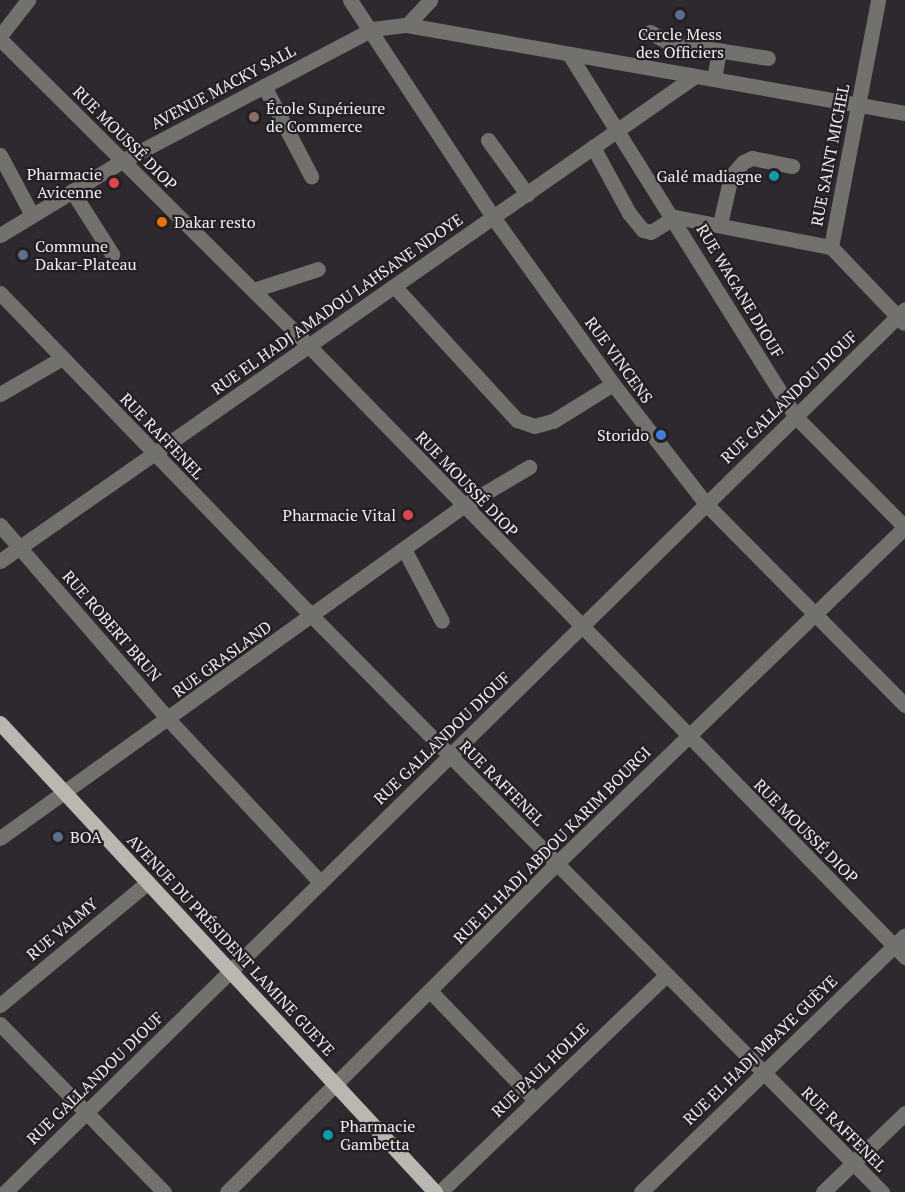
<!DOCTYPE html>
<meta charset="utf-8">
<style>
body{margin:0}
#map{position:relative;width:905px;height:1192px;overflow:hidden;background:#2d292f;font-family:"PT Serif",serif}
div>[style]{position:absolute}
.minor>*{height:15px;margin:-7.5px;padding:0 7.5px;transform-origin:7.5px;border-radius:7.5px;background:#72716d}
.major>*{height:15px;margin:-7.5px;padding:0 7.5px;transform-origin:7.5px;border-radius:7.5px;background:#b9b7b0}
.dots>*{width:16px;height:16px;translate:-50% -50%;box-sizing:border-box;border:3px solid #231f25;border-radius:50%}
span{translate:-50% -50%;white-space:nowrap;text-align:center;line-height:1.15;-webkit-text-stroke:4.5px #231f25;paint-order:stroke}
.poi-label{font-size:16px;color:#f0edf1}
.left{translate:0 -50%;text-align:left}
.right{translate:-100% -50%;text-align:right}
.street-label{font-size:16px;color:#f0edf1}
</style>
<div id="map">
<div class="minor">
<div style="left:350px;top:0;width:260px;rotate:56.6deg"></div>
<div style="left:493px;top:217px;width:206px;rotate:54.3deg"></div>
<div style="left:613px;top:384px;width:152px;rotate:52.2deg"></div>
<div style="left:706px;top:504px;width:283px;rotate:45.3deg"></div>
<div style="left:407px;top:25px;width:34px;rotate:-47deg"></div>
<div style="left:650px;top:32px;width:20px;rotate:30deg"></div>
<div style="left:667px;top:42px;width:102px;rotate:9deg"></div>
<div style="left:0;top:36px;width:46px;rotate:-52.1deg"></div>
<div style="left:0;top:39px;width:436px;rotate:44.8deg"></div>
<div style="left:309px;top:346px;width:854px;rotate:45.71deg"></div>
<div style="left:569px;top:54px;width:427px;rotate:58deg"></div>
<div style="left:795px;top:416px;width:156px;rotate:45.3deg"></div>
<div style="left:714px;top:79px;width:29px;rotate:-80deg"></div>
<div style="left:264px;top:86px;width:102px;rotate:62.4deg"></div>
<div style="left:488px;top:140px;width:67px;rotate:54.2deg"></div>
<div style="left:593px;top:147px;width:75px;rotate:61.4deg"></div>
<div style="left:629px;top:213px;width:22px;rotate:51deg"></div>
<div style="left:643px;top:230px;width:8px;rotate:14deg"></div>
<div style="left:651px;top:232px;width:28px;rotate:-32deg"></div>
<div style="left:675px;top:217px;width:159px;rotate:10.9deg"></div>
<div style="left:0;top:155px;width:68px;rotate:61.9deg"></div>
<div style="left:72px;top:191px;width:75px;rotate:57.6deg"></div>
<div style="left:720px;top:224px;width:49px;rotate:-77.1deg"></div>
<div style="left:731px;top:176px;width:18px;rotate:-49deg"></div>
<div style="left:743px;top:162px;width:10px;rotate:-24deg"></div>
<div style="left:752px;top:158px;width:41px;rotate:11.3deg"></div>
<div style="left:0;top:235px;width:143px;rotate:-31.2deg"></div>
<div style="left:122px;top:161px;width:283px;rotate:-27.8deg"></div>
<div style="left:372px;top:29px;width:35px;rotate:-7deg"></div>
<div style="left:407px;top:25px;width:506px;rotate:10.02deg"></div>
<div style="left:831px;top:247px;width:251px;rotate:-79.2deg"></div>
<div style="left:831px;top:247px;width:105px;rotate:46.2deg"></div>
<div style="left:394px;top:286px;width:182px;rotate:47.5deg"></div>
<div style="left:517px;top:420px;width:18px;rotate:19deg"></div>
<div style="left:534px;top:426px;width:20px;rotate:-15deg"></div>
<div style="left:553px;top:421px;width:70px;rotate:-31.7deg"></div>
<div style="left:253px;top:290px;width:68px;rotate:-17.9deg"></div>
<div style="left:0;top:293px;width:448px;rotate:46deg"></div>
<div style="left:311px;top:615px;width:812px;rotate:45.3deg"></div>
<div style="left:0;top:394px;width:72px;rotate:-30.1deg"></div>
<div style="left:0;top:525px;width:258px;rotate:49.1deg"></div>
<div style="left:169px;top:720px;width:221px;rotate:47deg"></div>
<div style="left:404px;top:549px;width:81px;rotate:62.2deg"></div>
<div style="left:0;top:561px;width:847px;rotate:-34.91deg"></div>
<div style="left:0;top:838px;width:570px;rotate:-35.64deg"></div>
<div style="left:463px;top:506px;width:77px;rotate:-30.6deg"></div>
<div style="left:431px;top:992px;width:150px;rotate:46.1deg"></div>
<div style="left:0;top:1005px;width:192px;rotate:-39.7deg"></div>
<div style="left:0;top:1024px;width:235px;rotate:45.7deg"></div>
<div style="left:5px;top:1192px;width:1261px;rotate:-44.45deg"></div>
<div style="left:227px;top:1192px;width:465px;rotate:-44.9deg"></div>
<div style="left:556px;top:864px;width:485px;rotate:-44deg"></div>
<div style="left:440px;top:1192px;width:313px;rotate:-43.8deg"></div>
<div style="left:641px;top:1192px;width:368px;rotate:-44.2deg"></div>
<div style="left:823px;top:1192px;width:114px;rotate:-43.9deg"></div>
</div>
<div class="major">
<div style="left:0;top:723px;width:640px;rotate:47.15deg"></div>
</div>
<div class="dots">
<div style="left:680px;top:15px;background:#5c6f8a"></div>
<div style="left:254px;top:117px;background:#8d6e63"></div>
<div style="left:774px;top:176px;background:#0f9aa8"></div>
<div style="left:114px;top:183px;background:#e0444e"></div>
<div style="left:162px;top:222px;background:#e8710a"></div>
<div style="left:23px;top:255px;background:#5c6f8a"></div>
<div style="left:661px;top:435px;background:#3f7fe0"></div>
<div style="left:408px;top:515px;background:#e0444e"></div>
<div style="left:58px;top:837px;background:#5c6f8a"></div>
<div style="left:328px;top:1135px;background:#0f9aa8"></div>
</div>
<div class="poi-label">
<span style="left:680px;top:43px">Cercle Mess<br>des Officiers</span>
<span class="left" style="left:266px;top:117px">École Supérieure<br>de Commerce</span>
<span class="right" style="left:102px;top:183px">Pharmacie<br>Avicenne</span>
<span class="right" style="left:762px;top:176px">Galé madiagne</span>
<span class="left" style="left:174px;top:222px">Dakar resto</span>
<span class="left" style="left:35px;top:255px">Commune<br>Dakar-Plateau</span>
<span class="right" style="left:649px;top:435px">Storido</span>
<span class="right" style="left:396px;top:515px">Pharmacie Vital</span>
<span class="left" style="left:70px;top:837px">BOA</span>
<span class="left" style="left:340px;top:1135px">Pharmacie<br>Gambetta</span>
</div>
<div class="street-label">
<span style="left:223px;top:87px;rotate:-28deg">AVENUE MACKY SALL</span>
<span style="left:125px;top:138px;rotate:45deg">RUE MOUSSÉ DIOP</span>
<span style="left:830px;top:155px;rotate:-79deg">RUE SAINT MICHEL</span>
<span style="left:740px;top:291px;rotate:59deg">RUE WAGANE DIOUF</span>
<span style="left:337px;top:304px;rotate:-35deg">RUE EL HADJ AMADOU LAHSANE NDOYE</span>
<span style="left:619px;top:360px;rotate:54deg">RUE VINCENS</span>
<span style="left:789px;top:397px;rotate:-44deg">RUE GALLANDOU DIOUF</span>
<span style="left:162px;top:436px;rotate:46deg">RUE RAFFENEL</span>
<span style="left:467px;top:484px;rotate:46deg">RUE MOUSSÉ DIOP</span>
<span style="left:112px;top:626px;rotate:49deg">RUE ROBERT BRUN</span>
<span style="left:222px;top:659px;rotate:-36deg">RUE GRASLAND</span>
<span style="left:442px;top:738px;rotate:-44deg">RUE GALLANDOU DIOUF</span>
<span style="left:502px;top:783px;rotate:45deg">RUE RAFFENEL</span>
<span style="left:806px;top:831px;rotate:45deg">RUE MOUSSÉ DIOP</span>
<span style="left:552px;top:845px;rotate:-45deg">RUE EL HADJ ABDOU KARIM BOURGI</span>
<span style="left:62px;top:929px;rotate:-40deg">RUE VALMY</span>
<span style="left:231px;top:945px;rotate:47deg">AVENUE DU PRÉSIDENT LAMINE GUEYE</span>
<span style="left:760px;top:1050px;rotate:-44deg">RUE EL HADJ MBAYE GUÈYE</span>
<span style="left:540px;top:1070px;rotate:-44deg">RUE PAUL HOLLE</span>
<span style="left:95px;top:1078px;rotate:-44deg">RUE GALLANDOU DIOUF</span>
<span style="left:844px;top:1129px;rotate:45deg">RUE RAFFENEL</span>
</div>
</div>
